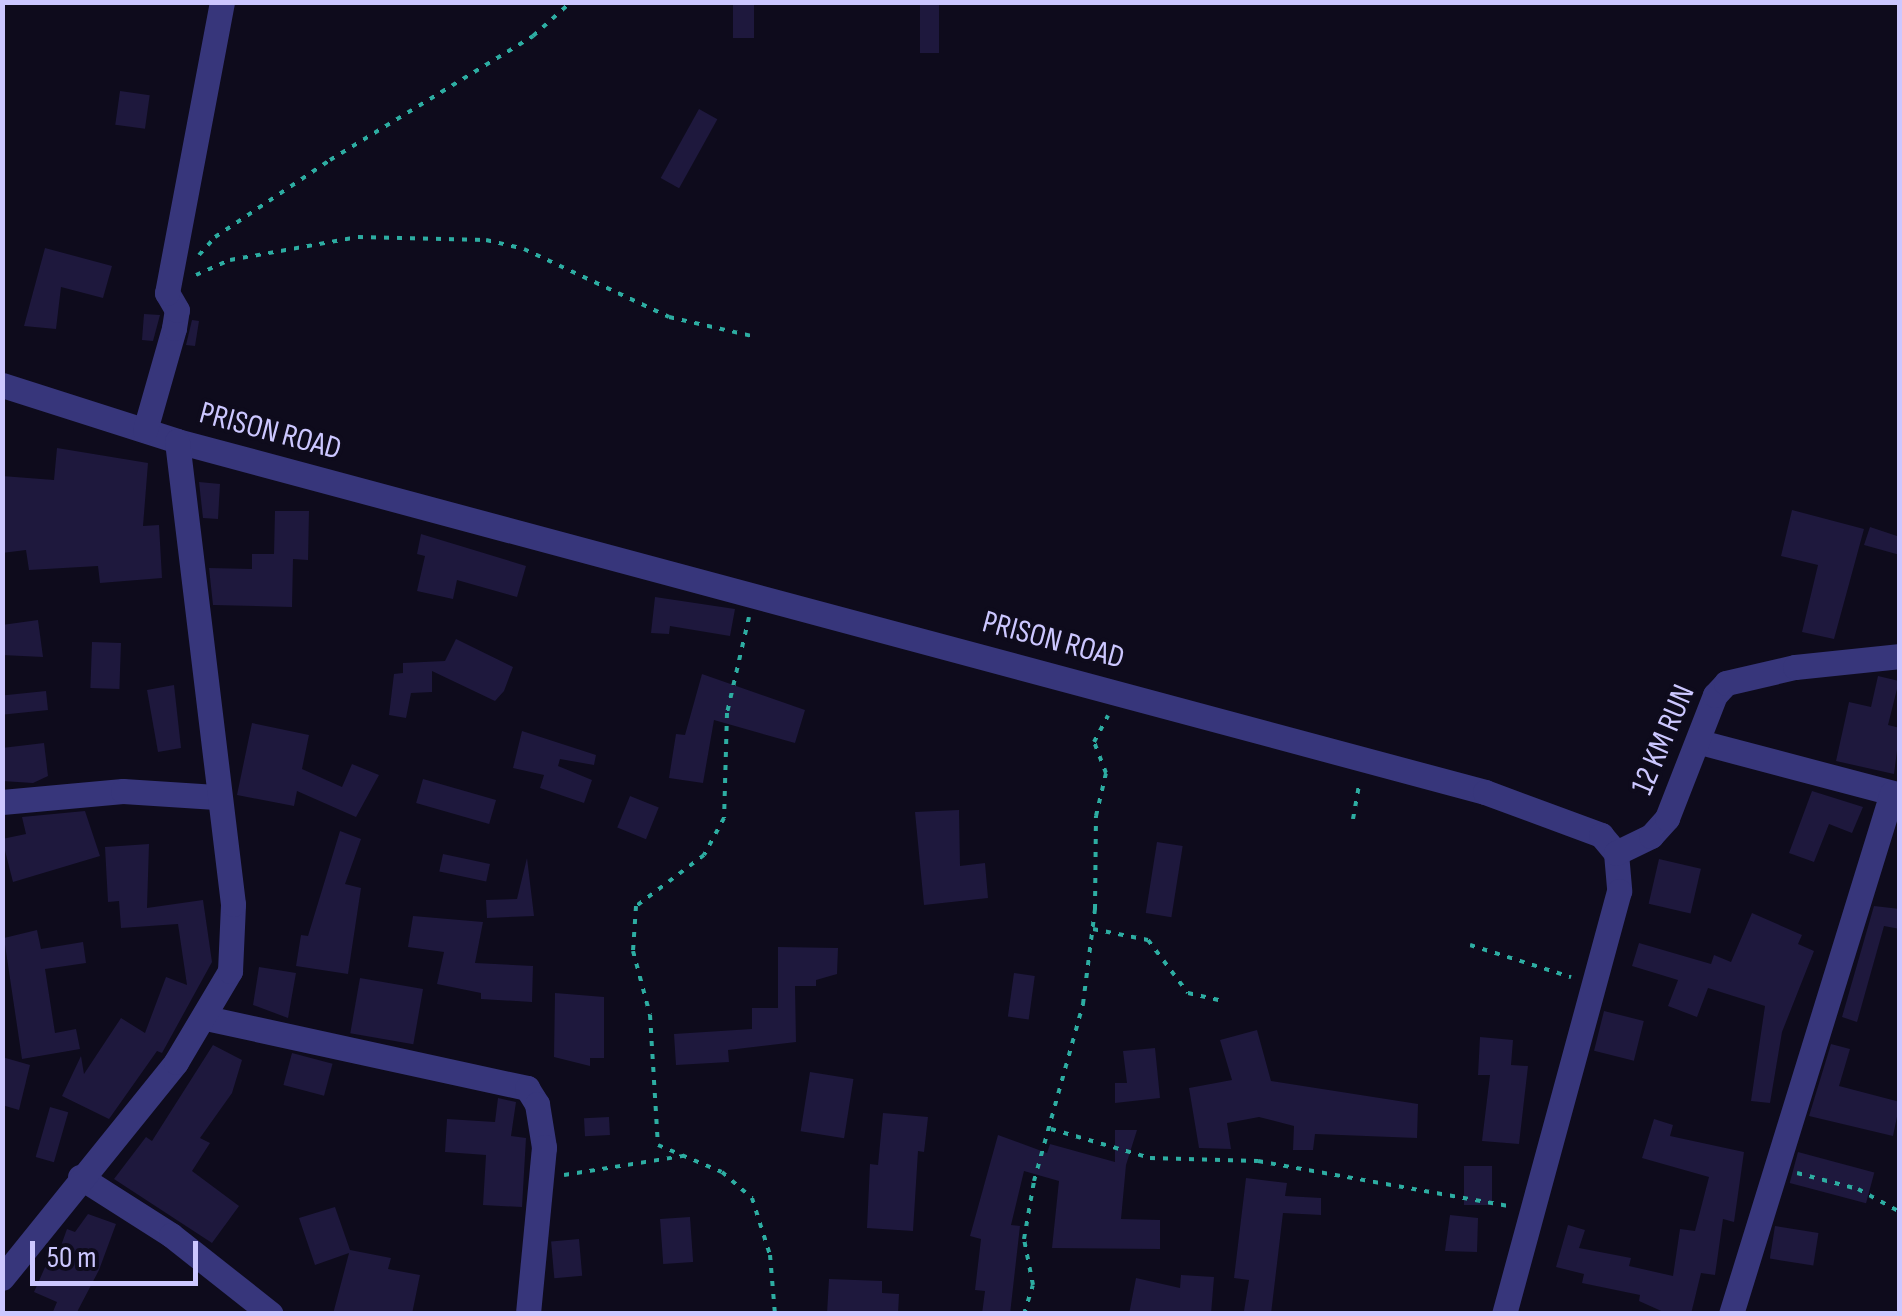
<!DOCTYPE html>
<style>
body{margin:0}
#map{position:relative;width:1902px;height:1316px;overflow:hidden;background:#0e0b1c;font-family:"Sofia Sans Condensed",sans-serif}
div>[style]{position:absolute}
.building>*{inset:0;background:#1e183d;transform-origin:0 0}
.path>*{height:4px;margin-top:-2px;transform-origin:0;background:repeating-linear-gradient(90deg,#2dada2 0 5px,transparent 0 13px)}
.minor>*{height:25px;margin:-12.5px;padding:0 12.5px;transform-origin:12.5px;border-radius:12.5px;background:#37367b}
span{translate:-50% -50%;white-space:nowrap;text-align:center;line-height:1.15;-webkit-text-stroke:8px #0e0b1c;paint-order:stroke}
.street-label{font-size:32px;color:#ccc7ff}
.frame{position:absolute;inset:0;border:5px solid #ccc7ff;pointer-events:none}
.scale{position:absolute;left:30px;top:1241px;width:168px;height:45px;box-sizing:border-box;border:5px solid #ccc7ff;border-top:0;padding-left:12px;font-size:30px;line-height:35px;white-space:nowrap;color:#ccc7ff;-webkit-text-stroke:8px #0e0b1c;paint-order:stroke}
</style>
<div id="map">
<div class="building">
<div style="left:733px;top:2px;width:21px;height:36px"></div>
<div style="left:920px;top:2px;width:19px;height:51px"></div>
<div style="left:120px;top:91px;width:30px;height:34px;rotate:8deg"></div>
<div style="left:699px;top:109px;width:21px;height:79px;rotate:29deg"></div>
<div style="clip-path:polygon(45px 248px,112px 266px,103px 298px,61px 287px,56px 329px,24px 326px)"></div>
<div style="clip-path:polygon(144px 314px,160px 315px,153px 341px,142px 340px)"></div>
<div style="clip-path:polygon(192px 320px,199px 321px,195px 346px,186px 345px)"></div>
<div style="clip-path:polygon(57px 448px,148px 463px,143px 526px,159px 525px,162px 578px,100px 583px,98px 566px,29px 570px,26px 550px,2px 553px,2px 476px,54px 480px)"></div>
<div style="clip-path:polygon(199px 482px,220px 484px,218px 519px,203px 518px)"></div>
<div style="clip-path:polygon(1792px 510px,1864px 529px,1834px 639px,1802px 632px,1818px 565px,1781px 556px)"></div>
<div style="clip-path:polygon(275px 511px,309px 511px,308px 560px,293px 559px,292px 607px,213px 605px,209px 568px,252px 569px,252px 554px,274px 554px)"></div>
<div style="clip-path:polygon(1870px 527px,1900px 537px,1900px 555px,1864px 545px)"></div>
<div style="clip-path:polygon(421px 534px,526px 566px,517px 597px,457px 580px,453px 599px,417px 591px,425px 556px,417px 554px)"></div>
<div style="clip-path:polygon(655px 597px,735px 609px,730px 636px,670px 626px,669px 634px,651px 633px)"></div>
<div style="clip-path:polygon(38px 620px,43px 657px,2px 655px,2px 625px)"></div>
<div style="clip-path:polygon(456px 639px,513px 667px,504px 691px,495px 701px,432px 671px,432px 692px,411px 693px,406px 718px,389px 715px,394px 674px,403px 673px,403px 663px,445px 661px)"></div>
<div style="left:92px;top:642px;width:29px;height:46px;rotate:2deg"></div>
<div style="clip-path:polygon(702px 674px,805px 710px,795px 743px,714px 720px,703px 783px,669px 778px,676px 734px,685px 735px)"></div>
<div style="clip-path:polygon(1878px 676px,1899px 681px,1888px 725px,1900px 728px,1894px 774px,1836px 761px,1849px 702px,1871px 707px)"></div>
<div style="clip-path:polygon(174px 685px,181px 748px,158px 752px,147px 690px)"></div>
<div style="left:46px;top:691px;width:19px;height:44px;rotate:84deg"></div>
<div style="clip-path:polygon(252px 723px,309px 735px,302px 769px,342px 787px,352px 764px,379px 775px,356px 817px,297px 791px,294px 806px,237px 795px)"></div>
<div style="clip-path:polygon(522px 731px,596px 755px,594px 765px,560px 759px,558px 766px,592px 780px,584px 803px,540px 788px,544px 775px,513px 768px)"></div>
<div style="clip-path:polygon(44px 743px,48px 776px,33px 783px,2px 781px,2px 748px)"></div>
<div style="left:423px;top:779px;width:76px;height:25px;rotate:16deg"></div>
<div style="clip-path:polygon(1812px 791px,1863px 807px,1852px 833px,1829px 824px,1814px 862px,1789px 853px)"></div>
<div style="left:630px;top:796px;width:31px;height:34px;rotate:22deg"></div>
<div style="clip-path:polygon(959px 810px,960px 866px,985px 863px,988px 898px,924px 905px,915px 812px)"></div>
<div style="clip-path:polygon(85px 811px,100px 856px,13px 882px,2px 839px,26px 834px,22px 817px)"></div>
<div style="clip-path:polygon(340px 831px,361px 839px,345px 884px,361px 888px,348px 974px,296px 966px,301px 935px,308px 936px)"></div>
<div style="left:1157px;top:842px;width:26px;height:72px;rotate:9deg"></div>
<div style="clip-path:polygon(149px 844px,147px 908px,203px 900px,212px 962px,162px 1053px,157px 1051px,109px 1119px,62px 1096px,81px 1056px,84px 1074px,121px 1018px,145px 1033px,166px 977px,187px 985px,178px 924px,121px 928px,119px 901px,108px 902px,105px 847px)"></div>
<div style="left:443px;top:854px;width:48px;height:18px;rotate:12deg"></div>
<div style="clip-path:polygon(527px 858px,534px 916px,487px 918px,486px 900px,517px 899px)"></div>
<div style="left:1659px;top:859px;width:43px;height:46px;rotate:13deg"></div>
<div style="clip-path:polygon(1874px 906px,1900px 909px,1900px 929px,1884px 926px,1857px 1022px,1842px 1017px)"></div>
<div style="clip-path:polygon(1752px 913px,1802px 935px,1798px 944px,1814px 951px,1782px 1032px,1770px 1103px,1751px 1101px,1765px 1006px,1708px 988px,1697px 1017px,1668px 1006px,1678px 980px,1632px 966px,1639px 943px,1711px 964px,1714px 955px,1731px 962px)"></div>
<div style="clip-path:polygon(413px 916px,483px 922px,475px 963px,533px 966px,532px 1002px,481px 999px,481px 993px,437px 984px,444px 952px,408px 947px)"></div>
<div style="clip-path:polygon(37px 930px,41px 949px,83px 942px,86px 963px,45px 969px,55px 1033px,76px 1029px,80px 1049px,22px 1059px,4px 938px)"></div>
<div style="clip-path:polygon(778px 947px,838px 948px,837px 974px,816px 980px,816px 986px,795px 986px,796px 1042px,728px 1050px,729px 1062px,676px 1065px,674px 1034px,752px 1029px,752px 1008px,778px 1008px)"></div>
<div style="clip-path:polygon(259px 967px,296px 973px,288px 1018px,253px 1005px)"></div>
<div style="left:1014px;top:973px;width:21px;height:44px;rotate:8deg"></div>
<div style="left:360px;top:978px;width:64px;height:56px;rotate:10deg"></div>
<div style="clip-path:polygon(555px 993px,604px 997px,604px 1058px,590px 1058px,590px 1066px,554px 1057px)"></div>
<div style="left:1604px;top:1011px;width:41px;height:41px;rotate:14deg"></div>
<div style="clip-path:polygon(1257px 1030px,1271px 1081px,1418px 1104px,1417px 1138px,1315px 1134px,1313px 1150px,1293px 1150px,1294px 1126px,1259px 1117px,1227px 1123px,1231px 1149px,1199px 1148px,1189px 1088px,1232px 1080px,1220px 1040px)"></div>
<div style="clip-path:polygon(1480px 1037px,1513px 1040px,1511px 1065px,1528px 1066px,1519px 1144px,1482px 1141px,1490px 1075px,1478px 1075px)"></div>
<div style="clip-path:polygon(1831px 1044px,1850px 1049px,1839px 1086px,1900px 1102px,1893px 1136px,1809px 1116px)"></div>
<div style="clip-path:polygon(213px 1045px,242px 1060px,232px 1093px,200px 1138px,210px 1143px,192px 1171px,239px 1206px,212px 1243px,114px 1179px,146px 1137px,152px 1141px)"></div>
<div style="clip-path:polygon(1155px 1048px,1160px 1098px,1115px 1103px,1115px 1083px,1127px 1083px,1123px 1051px)"></div>
<div style="left:292px;top:1053px;width:42px;height:33px;rotate:15deg"></div>
<div style="clip-path:polygon(2px 1057px,30px 1065px,19px 1110px,2px 1105px)"></div>
<div style="left:810px;top:1072px;width:44px;height:60px;rotate:9deg"></div>
<div style="clip-path:polygon(498px 1098px,516px 1102px,511px 1136px,526px 1138px,522px 1207px,483px 1205px,486px 1155px,445px 1152px,447px 1119px,495px 1122px)"></div>
<div style="left:50px;top:1107px;width:19px;height:52px;rotate:16deg"></div>
<div style="clip-path:polygon(883px 1113px,928px 1117px,924px 1152px,918px 1151px,913px 1231px,867px 1228px,870px 1164px,878px 1165px)"></div>
<div style="left:609px;top:1117px;width:18px;height:25px;rotate:87deg"></div>
<div style="clip-path:polygon(1654px 1119px,1673px 1125px,1670px 1136px,1744px 1152px,1734px 1222px,1723px 1219px,1715px 1275px,1701px 1273px,1691px 1314px,1668px 1314px,1639px 1301px,1640px 1295px,1582px 1283px,1584px 1274px,1556px 1267px,1568px 1225px,1585px 1230px,1579px 1248px,1631px 1258px,1629px 1266px,1673px 1276px,1680px 1229px,1695px 1231px,1709px 1177px,1642px 1158px)"></div>
<div style="clip-path:polygon(1115px 1130px,1137px 1130px,1126px 1165px,1121px 1219px,1160px 1220px,1160px 1249px,1052px 1248px,1059px 1181px,1024px 1171px,1011px 1225px,1020px 1226px,1010px 1314px,982px 1314px,985px 1291px,975px 1290px,981px 1239px,970px 1236px,998px 1135px,1047px 1153px,1050px 1144px,1115px 1162px)"></div>
<div style="left:1798px;top:1152px;width:79px;height:32px;rotate:15deg"></div>
<div style="left:1464px;top:1166px;width:28px;height:39px"></div>
<div style="clip-path:polygon(1246px 1178px,1287px 1183px,1285px 1196px,1321px 1198px,1321px 1215px,1283px 1213px,1271px 1314px,1244px 1311px,1249px 1280px,1234px 1278px)"></div>
<div style="clip-path:polygon(335px 1207px,350px 1250px,391px 1258px,388px 1269px,420px 1275px,412px 1314px,333px 1314px,349px 1253px,315px 1265px,299px 1218px)"></div>
<div style="clip-path:polygon(88px 1214px,116px 1224px,99px 1270px,76px 1314px,52px 1314px,57px 1302px,34px 1292px,46px 1265px,53px 1268px,67px 1229px,75px 1232px)"></div>
<div style="clip-path:polygon(1450px 1215px,1478px 1218px,1477px 1252px,1445px 1251px)"></div>
<div style="left:690px;top:1217px;width:45px;height:30px;rotate:86deg"></div>
<div style="left:1775px;top:1226px;width:44px;height:33px;rotate:9deg"></div>
<div style="left:579px;top:1239px;width:37px;height:28px;rotate:85deg"></div>
<div style="clip-path:polygon(1181px 1275px,1214px 1277px,1211px 1314px,1129px 1314px,1136px 1278px,1180px 1288px)"></div>
<div style="clip-path:polygon(829px 1279px,882px 1281px,882px 1293px,899px 1294px,898px 1314px,827px 1314px)"></div>
</div>
<div class="path">
<div style="left:199px;top:255px;width:24px;rotate:-48deg"></div>
<div style="left:215px;top:237px;width:138px;rotate:-33.8deg"></div>
<div style="left:330px;top:160px;width:238px;rotate:-31.4deg"></div>
<div style="left:533px;top:36px;width:51px;rotate:-41.8deg"></div>
<div style="left:196px;top:275px;width:37px;rotate:-24deg"></div>
<div style="left:230px;top:260px;width:130px;rotate:-10.2deg"></div>
<div style="left:358px;top:237px;width:128px;rotate:1.3deg"></div>
<div style="left:486px;top:240px;width:39px;rotate:13deg"></div>
<div style="left:524px;top:249px;width:160px;rotate:25.1deg"></div>
<div style="left:669px;top:317px;width:89px;rotate:12.9deg"></div>
<div style="left:749px;top:617px;width:98px;rotate:102.9deg"></div>
<div style="left:727px;top:713px;width:105px;rotate:91.6deg"></div>
<div style="left:724px;top:818px;width:42px;rotate:118.4deg"></div>
<div style="left:704px;top:855px;width:85px;rotate:143.1deg"></div>
<div style="left:636px;top:906px;width:45px;rotate:93.8deg"></div>
<div style="left:633px;top:951px;width:66px;rotate:75.1deg"></div>
<div style="left:650px;top:1015px;width:130px;rotate:86.5deg"></div>
<div style="left:658px;top:1145px;width:69px;rotate:22.9deg"></div>
<div style="left:722px;top:1172px;width:40px;rotate:41deg"></div>
<div style="left:752px;top:1198px;width:60px;rotate:72.5deg"></div>
<div style="left:770px;top:1255px;width:59px;rotate:85.2deg"></div>
<div style="left:1353px;top:819px;width:36px;rotate:-80deg"></div>
<div style="left:1093px;top:929px;width:56px;rotate:11.3deg"></div>
<div style="left:1148px;top:940px;width:66px;rotate:53deg"></div>
<div style="left:1188px;top:993px;width:37px;rotate:13deg"></div>
<div style="left:1470px;top:945px;width:106px;rotate:17.6deg"></div>
<div style="left:1051px;top:1129px;width:103px;rotate:16.3deg"></div>
<div style="left:1150px;top:1158px;width:108px;rotate:1.6deg"></div>
<div style="left:1258px;top:1161px;width:253px;rotate:10.2deg"></div>
<div style="left:1797px;top:1173px;width:63px;rotate:14.7deg"></div>
<div style="left:1858px;top:1189px;width:48px;rotate:28.7deg"></div>
<div style="left:564px;top:1175px;width:121px;rotate:-9.1deg"></div>
<div style="left:1024px;top:1314px;width:30px;rotate:-73deg"></div>
<div style="left:1033px;top:1285px;width:47px;rotate:-101.1deg"></div>
<div style="left:1024px;top:1239px;width:59px;rotate:-80.2deg"></div>
<div style="left:1034px;top:1181px;width:184px;rotate:-74.5deg"></div>
<div style="left:1083px;top:1004px;width:96px;rotate:-82.8deg"></div>
<div style="left:1095px;top:909px;width:93px;rotate:-89.4deg"></div>
<div style="left:1096px;top:816px;width:44px;rotate:-76.9deg"></div>
<div style="left:1106px;top:773px;width:33px;rotate:-111deg"></div>
<div style="left:1094px;top:742px;width:30px;rotate:-62deg"></div>
</div>
<div class="minor">
<div style="left:2px;top:385px;width:184px;rotate:17.7deg"></div>
<div style="left:177px;top:441px;width:1354px;rotate:15.02deg"></div>
<div style="left:1485px;top:792px;width:124px;rotate:20.3deg"></div>
<div style="left:1601px;top:835px;width:23px;rotate:50deg"></div>
<div style="left:1616px;top:853px;width:38px;rotate:85deg"></div>
<div style="left:1619px;top:891px;width:438px;rotate:105.2deg"></div>
<div style="left:145px;top:430px;width:106px;rotate:-74.1deg"></div>
<div style="left:174px;top:328px;width:18px;rotate:-81deg"></div>
<div style="left:177px;top:310px;width:20px;rotate:-120deg"></div>
<div style="left:167px;top:293px;width:296px;rotate:-79.3deg"></div>
<div style="left:1700px;top:742px;width:207px;rotate:14.8deg"></div>
<div style="left:2px;top:802px;width:121px;rotate:-5.2deg"></div>
<div style="left:123px;top:791px;width:93px;rotate:3.7deg"></div>
<div style="left:1616px;top:853px;width:39px;rotate:-26deg"></div>
<div style="left:1651px;top:836px;width:24px;rotate:-48deg"></div>
<div style="left:1667px;top:818px;width:132px;rotate:-68.7deg"></div>
<div style="left:1715px;top:695px;width:16px;rotate:-47deg"></div>
<div style="left:1726px;top:683px;width:71px;rotate:-13.1deg"></div>
<div style="left:1795px;top:667px;width:106px;rotate:-6deg"></div>
<div style="left:206px;top:1018px;width:329px;rotate:12.3deg"></div>
<div style="left:527px;top:1088px;width:19px;rotate:58deg"></div>
<div style="left:537px;top:1104px;width:44px;rotate:80.8deg"></div>
<div style="left:544px;top:1147px;width:168px;rotate:95.5deg"></div>
<div style="left:80px;top:1177px;width:108px;rotate:32.5deg"></div>
<div style="left:171px;top:1235px;width:127px;rotate:38.3deg"></div>
<div style="left:2px;top:1278px;width:277px;rotate:-51.1deg"></div>
<div style="left:176px;top:1062px;width:106px;rotate:-59.3deg"></div>
<div style="left:230px;top:971px;width:67px;rotate:-87.4deg"></div>
<div style="left:233px;top:904px;width:466px;rotate:-96.9deg"></div>
<div style="left:1731px;top:1314px;width:545px;rotate:-72.83deg"></div>
</div>
<div class="street-label">
<span style="left:270px;top:432px;rotate:15deg">PRISON ROAD</span>
<span style="left:1053px;top:641px;rotate:15deg">PRISON ROAD</span>
<span style="left:1664px;top:740px;rotate:-67deg">12 KM RUN</span>
</div>
<div class="frame"></div>
<div class="scale">50 m</div>
</div>
